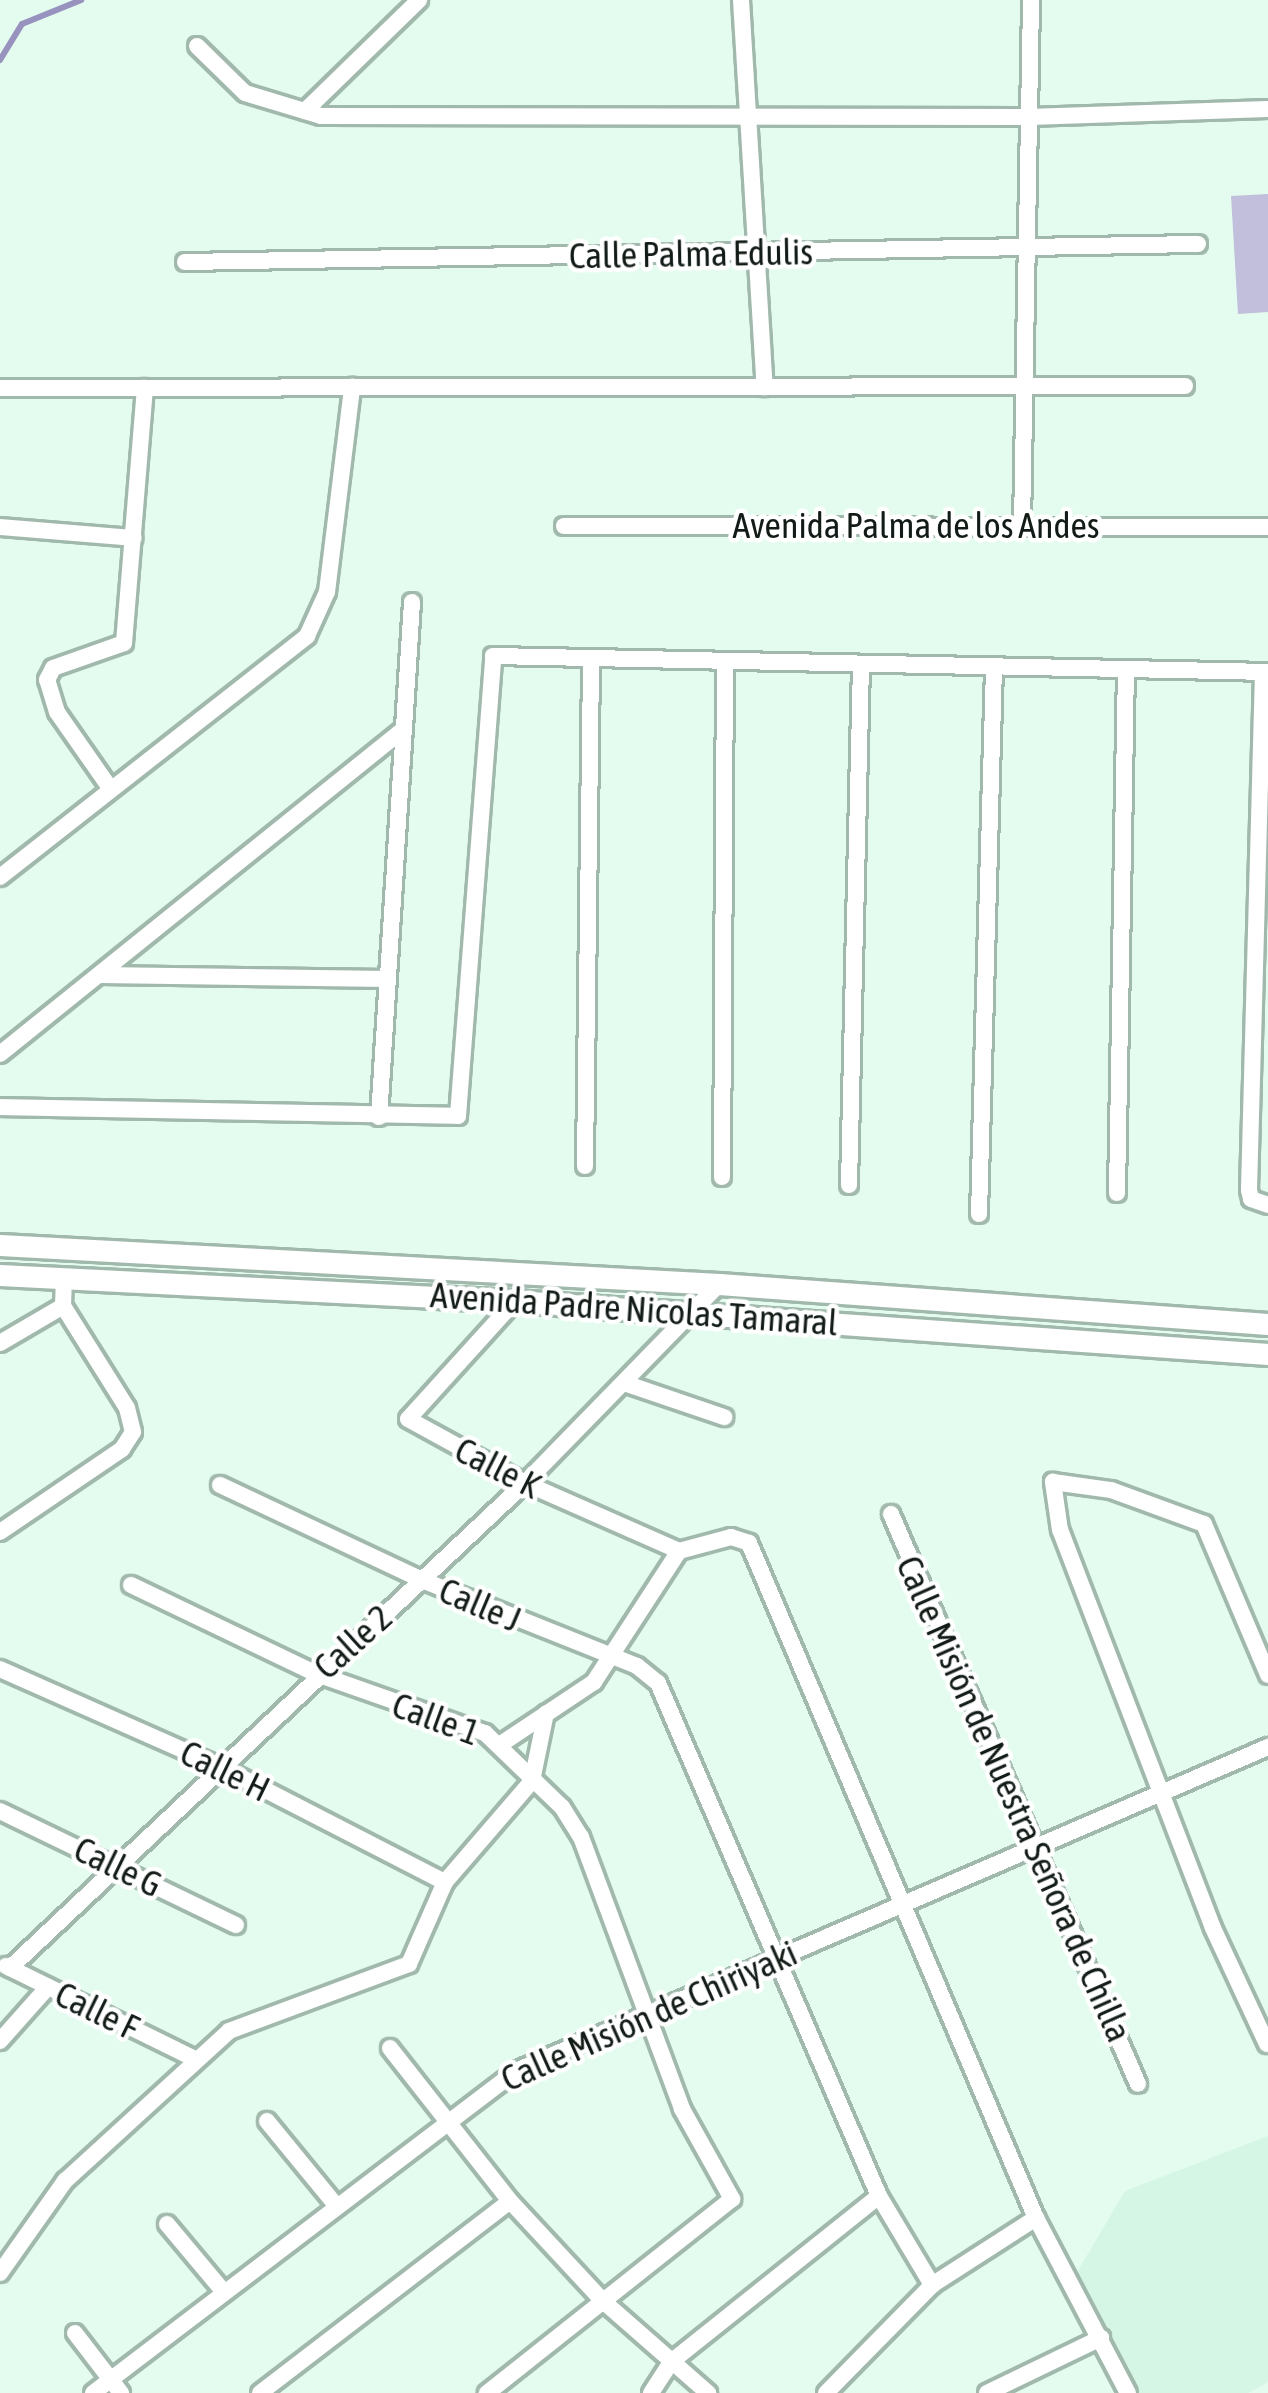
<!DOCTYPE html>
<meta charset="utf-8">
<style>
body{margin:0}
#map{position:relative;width:1268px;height:2393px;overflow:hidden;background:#e4fcef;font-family:"Asap Condensed",sans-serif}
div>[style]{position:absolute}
.built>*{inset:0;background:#d5f6e4}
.green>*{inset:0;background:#c1bfdc}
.stream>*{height:6px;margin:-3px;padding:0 3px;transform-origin:3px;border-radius:3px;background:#9792be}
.roads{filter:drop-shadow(3px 0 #a1b9ac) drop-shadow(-3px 0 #a1b9ac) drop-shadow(0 3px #a1b9ac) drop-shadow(0 -3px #a1b9ac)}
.street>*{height:16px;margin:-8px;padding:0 8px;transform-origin:8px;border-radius:8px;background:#fff}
.secondary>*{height:21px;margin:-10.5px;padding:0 10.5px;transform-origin:10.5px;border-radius:10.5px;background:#fff}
span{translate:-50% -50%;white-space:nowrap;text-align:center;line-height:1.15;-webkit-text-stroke:9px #fff;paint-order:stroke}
.street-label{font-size:36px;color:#121b16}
</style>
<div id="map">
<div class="built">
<div style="clip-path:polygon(1268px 2136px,1268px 2382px,1248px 2393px,1135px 2393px,1073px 2279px,1125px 2191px)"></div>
</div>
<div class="green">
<div style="clip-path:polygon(1268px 194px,1268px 312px,1238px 314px,1231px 196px)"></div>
</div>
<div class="stream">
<div style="left:0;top:60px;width:42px;rotate:-58.6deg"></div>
<div style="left:22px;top:24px;width:64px;rotate:-22.1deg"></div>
</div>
<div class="roads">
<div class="street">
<div style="left:741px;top:0;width:388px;rotate:86.5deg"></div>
<div style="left:197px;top:46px;width:67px;rotate:44.4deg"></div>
<div style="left:245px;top:93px;width:79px;rotate:16.8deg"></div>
<div style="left:321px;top:116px;width:708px;rotate:0.08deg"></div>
<div style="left:1029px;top:117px;width:239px;rotate:-1.9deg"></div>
<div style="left:305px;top:111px;width:159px;rotate:-44.2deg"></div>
<div style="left:185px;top:262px;width:1013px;rotate:-1.02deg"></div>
<div style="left:0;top:388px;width:1185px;rotate:-0.1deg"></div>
<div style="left:564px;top:526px;width:704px;rotate:0.08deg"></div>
<div style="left:0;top:527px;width:134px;rotate:4.7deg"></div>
<div style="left:1022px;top:527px;width:527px;rotate:-89.02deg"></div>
<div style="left:1263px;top:672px;width:518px;rotate:91.55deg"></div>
<div style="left:1249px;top:1190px;width:9px;rotate:77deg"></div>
<div style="left:1251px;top:1199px;width:18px;rotate:19deg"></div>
<div style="left:110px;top:788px;width:93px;rotate:-124.9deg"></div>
<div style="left:57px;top:712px;width:34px;rotate:-107deg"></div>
<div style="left:47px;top:680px;width:13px;rotate:-63deg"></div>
<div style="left:53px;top:668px;width:75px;rotate:-19.4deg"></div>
<div style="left:124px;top:643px;width:256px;rotate:-85.3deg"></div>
<div style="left:0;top:877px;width:390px;rotate:-38.1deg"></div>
<div style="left:307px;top:636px;width:48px;rotate:-65.6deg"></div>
<div style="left:327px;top:592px;width:207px;rotate:-83deg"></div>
<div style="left:100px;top:975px;width:288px;rotate:0.8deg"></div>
<div style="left:0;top:1054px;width:518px;rotate:-38.82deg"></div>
<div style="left:0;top:1107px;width:458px;rotate:1.1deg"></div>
<div style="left:458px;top:1116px;width:461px;rotate:-85.6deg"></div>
<div style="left:493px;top:656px;width:775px;rotate:1.18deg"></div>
<div style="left:379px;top:1117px;width:516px;rotate:-86.33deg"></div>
<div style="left:585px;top:1166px;width:508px;rotate:-89.32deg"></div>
<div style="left:722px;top:1177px;width:516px;rotate:-89.67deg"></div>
<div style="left:849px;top:1185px;width:521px;rotate:-88.68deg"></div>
<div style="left:1117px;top:1193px;width:524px;rotate:-89.02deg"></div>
<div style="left:979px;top:1214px;width:547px;rotate:-88.43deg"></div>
<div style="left:515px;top:1301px;width:159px;rotate:132.2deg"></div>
<div style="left:408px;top:1419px;width:133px;rotate:28.7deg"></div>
<div style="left:525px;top:1483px;width:168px;rotate:23.8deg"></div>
<div style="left:679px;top:1551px;width:54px;rotate:-15.1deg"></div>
<div style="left:731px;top:1537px;width:19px;rotate:18deg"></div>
<div style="left:749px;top:1543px;width:733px;rotate:66.97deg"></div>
<div style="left:1036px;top:2218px;width:198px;rotate:62.3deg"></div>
<div style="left:0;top:1343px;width:73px;rotate:-30.4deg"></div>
<div style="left:63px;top:1306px;width:29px;rotate:-88deg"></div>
<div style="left:624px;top:1383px;width:106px;rotate:18.8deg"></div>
<div style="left:220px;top:1485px;width:223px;rotate:25.2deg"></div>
<div style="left:422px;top:1580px;width:232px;rotate:21.8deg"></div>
<div style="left:637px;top:1666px;width:27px;rotate:39deg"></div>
<div style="left:658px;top:1683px;width:559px;rotate:66.69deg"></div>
<div style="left:879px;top:2196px;width:104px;rotate:59.2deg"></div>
<div style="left:891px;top:1514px;width:621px;rotate:66.57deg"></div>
<div style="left:0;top:1532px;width:148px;rotate:-34.2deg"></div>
<div style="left:122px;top:1449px;width:20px;rotate:-57deg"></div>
<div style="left:133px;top:1432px;width:25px;rotate:-104deg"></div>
<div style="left:127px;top:1408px;width:120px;rotate:-122.1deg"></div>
<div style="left:131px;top:1585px;width:206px;rotate:25.6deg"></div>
<div style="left:317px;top:1674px;width:178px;rotate:19.4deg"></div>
<div style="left:485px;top:1733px;width:107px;rotate:43.9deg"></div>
<div style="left:562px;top:1807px;width:36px;rotate:58deg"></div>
<div style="left:581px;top:1837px;width:290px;rotate:69.6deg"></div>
<div style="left:682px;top:2109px;width:103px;rotate:60.9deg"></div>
<div style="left:732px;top:2199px;width:313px;rotate:141.6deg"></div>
<div style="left:0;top:1669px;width:240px;rotate:23.9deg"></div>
<div style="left:219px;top:1766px;width:254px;rotate:27.2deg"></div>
<div style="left:501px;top:1744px;width:112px;rotate:-33.7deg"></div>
<div style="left:594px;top:1682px;width:156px;rotate:-57deg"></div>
<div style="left:0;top:1811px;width:262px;rotate:25.8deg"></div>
<div style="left:6px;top:1966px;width:208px;rotate:26.2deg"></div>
<div style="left:10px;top:1968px;width:707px;rotate:-43.28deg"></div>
<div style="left:525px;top:1483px;width:278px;rotate:-45.7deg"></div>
<div style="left:0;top:2041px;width:72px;rotate:-48.4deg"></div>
<div style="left:1267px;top:2044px;width:128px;rotate:-115deg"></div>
<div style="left:1213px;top:1928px;width:426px;rotate:-111deg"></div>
<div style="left:1060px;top:1530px;width:49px;rotate:-98.3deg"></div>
<div style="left:1053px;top:1482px;width:59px;rotate:7.9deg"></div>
<div style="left:1111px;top:1490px;width:99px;rotate:20.1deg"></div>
<div style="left:1204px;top:1524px;width:164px;rotate:67deg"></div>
<div style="left:390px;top:2048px;width:194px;rotate:51.9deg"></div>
<div style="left:510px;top:2201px;width:137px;rotate:47.1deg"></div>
<div style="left:603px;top:2301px;width:140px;rotate:41.2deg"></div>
<div style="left:267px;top:2121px;width:106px;rotate:50.7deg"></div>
<div style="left:167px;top:2224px;width:87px;rotate:50.1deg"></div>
<div style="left:0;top:2273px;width:113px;rotate:-54.8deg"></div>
<div style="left:65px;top:2181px;width:222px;rotate:-42.4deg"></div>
<div style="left:229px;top:2031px;width:192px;rotate:-20.4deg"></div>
<div style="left:409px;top:1964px;width:90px;rotate:-66.3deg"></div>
<div style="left:445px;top:1882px;width:133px;rotate:-49.3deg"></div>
<div style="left:532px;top:1781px;width:69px;rotate:-78.4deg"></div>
<div style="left:75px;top:2333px;width:76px;rotate:52.5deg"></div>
<div style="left:93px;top:2393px;width:532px;rotate:-37.28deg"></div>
<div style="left:516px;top:2071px;width:819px;rotate:-23.31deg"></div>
<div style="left:260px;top:2393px;width:315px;rotate:-37.5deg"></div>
<div style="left:651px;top:2393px;width:37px;rotate:-57deg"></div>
<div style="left:671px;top:2362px;width:266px;rotate:-38.6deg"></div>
<div style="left:826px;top:2393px;width:151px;rotate:-45.5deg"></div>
<div style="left:932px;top:2285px;width:124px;rotate:-32.8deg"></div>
<div style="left:987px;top:2393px;width:127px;rotate:-25.8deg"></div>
</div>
<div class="secondary">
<div style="left:0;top:1245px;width:720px;rotate:3.1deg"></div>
<div style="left:719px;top:1284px;width:550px;rotate:4.17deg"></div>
<div style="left:0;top:1275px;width:516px;rotate:2.89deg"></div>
<div style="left:515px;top:1301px;width:755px;rotate:4.03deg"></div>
</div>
</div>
<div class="street-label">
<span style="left:691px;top:254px;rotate:-1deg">Calle Palma Edulis</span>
<span style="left:916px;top:526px">Avenida Palma de los Andes</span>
<span style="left:634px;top:1309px;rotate:4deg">Avenida Padre Nicolas Tamaral</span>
<span style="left:498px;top:1468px;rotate:27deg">Calle K</span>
<span style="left:480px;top:1605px;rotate:23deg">Calle J</span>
<span style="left:353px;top:1642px;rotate:-42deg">Calle 2</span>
<span style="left:436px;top:1719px;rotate:20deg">Calle 1</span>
<span style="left:225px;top:1771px;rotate:26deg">Calle H</span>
<span style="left:1014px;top:1799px;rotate:66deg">Calle Misión de Nuestra Señora de Chilla</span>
<span style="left:118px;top:1867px;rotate:26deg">Calle G</span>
<span style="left:97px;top:2011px;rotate:26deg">Calle F</span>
<span style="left:649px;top:2016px;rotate:-24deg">Calle Misión de Chiriyaki</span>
</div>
</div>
